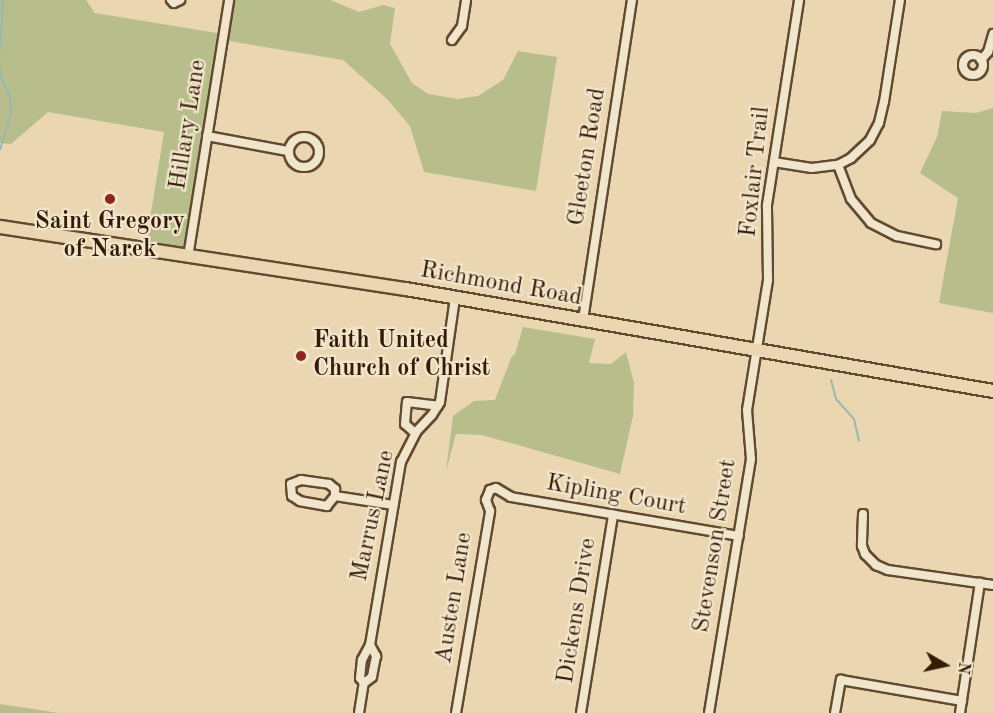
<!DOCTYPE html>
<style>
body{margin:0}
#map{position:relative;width:993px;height:713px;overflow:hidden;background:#ead7b1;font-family:"Old Standard TT",serif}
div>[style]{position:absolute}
.green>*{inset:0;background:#b7be8b}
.stream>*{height:2px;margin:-1px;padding:0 1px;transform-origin:1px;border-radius:1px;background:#98b8b0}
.roads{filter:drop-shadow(2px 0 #624a31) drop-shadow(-2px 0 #624a31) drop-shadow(0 2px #624a31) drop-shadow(0 -2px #624a31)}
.street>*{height:8px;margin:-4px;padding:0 4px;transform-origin:4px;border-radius:4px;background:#f1e5cc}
.street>.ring{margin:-4px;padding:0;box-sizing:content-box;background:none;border:8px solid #f1e5cc;border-radius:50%}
.primary>*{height:12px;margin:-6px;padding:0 6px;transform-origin:6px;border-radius:6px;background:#ead7b1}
.dots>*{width:16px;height:16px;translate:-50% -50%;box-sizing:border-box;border:3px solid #f1e5cc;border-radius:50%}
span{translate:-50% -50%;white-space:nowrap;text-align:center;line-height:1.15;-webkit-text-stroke:4.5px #f1e5cc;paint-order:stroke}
.street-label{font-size:24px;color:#351b06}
.poi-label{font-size:24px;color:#351b06;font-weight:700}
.left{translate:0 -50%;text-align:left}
.north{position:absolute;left:915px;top:635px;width:60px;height:60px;-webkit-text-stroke:4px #f1e5cc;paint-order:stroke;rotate:99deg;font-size:16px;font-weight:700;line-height:24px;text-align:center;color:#351b06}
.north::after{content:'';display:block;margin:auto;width:21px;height:27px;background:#351b06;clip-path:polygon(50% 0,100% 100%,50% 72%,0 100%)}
</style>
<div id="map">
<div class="green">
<div style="clip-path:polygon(0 0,86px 0,95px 13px,223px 34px,229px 0,330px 0,359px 12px,383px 5px,395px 8px,390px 44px,412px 83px,428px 94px,458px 99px,478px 96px,503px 80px,518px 51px,557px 57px,536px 191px,424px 172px,410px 126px,388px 100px,343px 60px,223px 40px,188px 257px,145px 250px,164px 132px,48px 112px,11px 144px,0 143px)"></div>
<div style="clip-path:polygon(993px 108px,993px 313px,939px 303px,958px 198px,920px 173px,937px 137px,942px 111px,976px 113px)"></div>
<div style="clip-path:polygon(523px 327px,595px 339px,589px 363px,611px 364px,626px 352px,634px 383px,633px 416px,620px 474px,482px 435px,456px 434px,446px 471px,453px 416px,474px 401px,495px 400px,511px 358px,515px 354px)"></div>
<div style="clip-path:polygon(0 704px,59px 713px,0 713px)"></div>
</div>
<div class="stream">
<div style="left:0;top:51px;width:51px;rotate:-86.6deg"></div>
<div style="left:0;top:67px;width:12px;rotate:81deg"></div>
<div style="left:2px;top:79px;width:21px;rotate:67deg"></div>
<div style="left:10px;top:98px;width:16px;rotate:86deg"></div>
<div style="left:11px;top:114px;width:37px;rotate:107deg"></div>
<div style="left:831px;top:380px;width:20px;rotate:75deg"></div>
<div style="left:836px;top:399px;width:27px;rotate:48deg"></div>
<div style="left:854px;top:419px;width:22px;rotate:77deg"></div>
</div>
<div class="roads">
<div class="street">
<div style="left:171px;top:0;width:4px;rotate:45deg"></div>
<div style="left:174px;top:3px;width:7px;rotate:-27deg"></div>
<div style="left:452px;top:40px;width:17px;rotate:-54deg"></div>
<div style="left:462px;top:26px;width:26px;rotate:-81deg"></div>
<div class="ring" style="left:963px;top:55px;width:12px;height:12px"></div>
<div style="left:981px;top:60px;width:11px;rotate:-49deg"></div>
<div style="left:988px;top:52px;width:19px;rotate:-74deg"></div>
<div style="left:207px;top:136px;width:82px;rotate:10.5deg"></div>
<div class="ring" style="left:289px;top:137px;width:22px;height:22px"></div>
<div style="left:774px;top:162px;width:38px;rotate:9deg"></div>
<div style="left:812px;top:168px;width:26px;rotate:-7deg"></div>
<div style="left:838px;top:165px;width:15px;rotate:-28deg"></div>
<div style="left:851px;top:158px;width:26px;rotate:-43deg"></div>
<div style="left:870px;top:140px;width:19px;rotate:-62deg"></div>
<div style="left:879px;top:123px;width:22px;rotate:-77deg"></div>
<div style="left:884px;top:102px;width:103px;rotate:-81.1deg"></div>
<div style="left:838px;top:165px;width:36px;rotate:69deg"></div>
<div style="left:851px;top:199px;width:31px;rotate:50deg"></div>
<div style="left:871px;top:223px;width:29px;rotate:27deg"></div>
<div style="left:897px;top:236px;width:40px;rotate:12deg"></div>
<div style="left:188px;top:257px;width:260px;rotate:-80.9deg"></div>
<div style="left:583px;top:320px;width:324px;rotate:-81.3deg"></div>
<div style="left:415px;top:433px;width:13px;rotate:-138deg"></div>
<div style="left:405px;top:424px;width:22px;rotate:-85deg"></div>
<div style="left:407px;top:402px;width:31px;rotate:7deg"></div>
<div style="left:335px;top:496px;width:13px;rotate:129deg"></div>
<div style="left:327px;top:506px;width:27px;rotate:-170deg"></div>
<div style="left:300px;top:501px;width:9px;rotate:-148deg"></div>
<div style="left:292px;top:496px;width:12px;rotate:-95deg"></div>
<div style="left:291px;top:484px;width:11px;rotate:-22deg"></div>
<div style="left:301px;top:480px;width:28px;rotate:8deg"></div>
<div style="left:329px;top:484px;width:8px;rotate:40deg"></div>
<div style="left:335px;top:489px;width:7px;rotate:90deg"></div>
<div style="left:335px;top:496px;width:59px;rotate:8.8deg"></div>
<div style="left:863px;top:514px;width:32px;rotate:92deg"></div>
<div style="left:862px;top:546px;width:9px;rotate:69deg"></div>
<div style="left:865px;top:554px;width:16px;rotate:45deg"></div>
<div style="left:876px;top:565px;width:13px;rotate:23deg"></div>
<div style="left:888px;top:570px;width:106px;rotate:8.1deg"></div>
<div style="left:370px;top:645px;width:13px;rotate:61deg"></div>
<div style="left:376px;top:656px;width:21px;rotate:101deg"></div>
<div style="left:372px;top:677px;width:10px;rotate:143deg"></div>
<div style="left:364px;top:683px;width:6px;rotate:-129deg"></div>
<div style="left:360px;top:678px;width:18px;rotate:-84deg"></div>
<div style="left:362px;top:660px;width:17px;rotate:-62deg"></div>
<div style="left:370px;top:645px;width:186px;rotate:-80.4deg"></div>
<div style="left:401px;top:462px;width:34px;rotate:-63deg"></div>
<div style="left:416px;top:432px;width:23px;rotate:-47deg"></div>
<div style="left:432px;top:415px;width:15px;rotate:-58deg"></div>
<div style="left:440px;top:402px;width:105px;rotate:-81.8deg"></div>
<div style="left:359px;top:713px;width:30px;rotate:-81deg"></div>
<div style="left:456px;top:713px;width:205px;rotate:-80.4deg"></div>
<div style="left:490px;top:511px;width:12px;rotate:-110deg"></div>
<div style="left:486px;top:500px;width:11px;rotate:-68deg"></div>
<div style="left:490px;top:490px;width:6px;rotate:-18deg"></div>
<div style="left:496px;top:488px;width:17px;rotate:31deg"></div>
<div style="left:511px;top:497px;width:231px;rotate:9.7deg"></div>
<div style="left:581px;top:713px;width:201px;rotate:-80.8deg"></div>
<div style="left:709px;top:713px;width:257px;rotate:-80.6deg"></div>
<div style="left:751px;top:459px;width:49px;rotate:-94.7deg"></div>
<div style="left:747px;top:410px;width:132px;rotate:-80.8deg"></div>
<div style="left:768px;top:280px;width:75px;rotate:-90.8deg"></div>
<div style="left:767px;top:205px;width:207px;rotate:-81.1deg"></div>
<div style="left:835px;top:713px;width:34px;rotate:-80deg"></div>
<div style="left:841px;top:680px;width:123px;rotate:9.8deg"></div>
<div style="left:960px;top:713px;width:132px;rotate:-81.3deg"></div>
</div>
<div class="primary">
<div style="left:0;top:227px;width:411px;rotate:8.7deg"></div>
<div style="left:406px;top:289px;width:596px;rotate:9.86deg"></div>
</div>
</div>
<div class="dots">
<div style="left:110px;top:199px;background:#8f2418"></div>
<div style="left:301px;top:356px;background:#8f2418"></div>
</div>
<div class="street-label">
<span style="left:189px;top:125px;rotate:-81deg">Hillary Lane</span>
<span style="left:588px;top:157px;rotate:-81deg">Gleeton Road</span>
<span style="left:756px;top:172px;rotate:-84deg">Foxlair Trail</span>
<span style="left:501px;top:285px;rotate:10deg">Richmond Road</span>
<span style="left:616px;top:496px;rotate:10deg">Kipling Court</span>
<span style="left:374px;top:516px;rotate:-78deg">Marrus Lane</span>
<span style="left:716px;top:546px;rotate:-81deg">Stevenson Street</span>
<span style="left:455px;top:598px;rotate:-81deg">Austen Lane</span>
<span style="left:578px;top:611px;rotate:-81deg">Dickens Drive</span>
</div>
<div class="poi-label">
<span style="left:110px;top:237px">Saint Gregory<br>of Narek</span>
<span class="left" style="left:313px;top:356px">Faith United<br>Church of Christ</span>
</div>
<div class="north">N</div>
</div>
